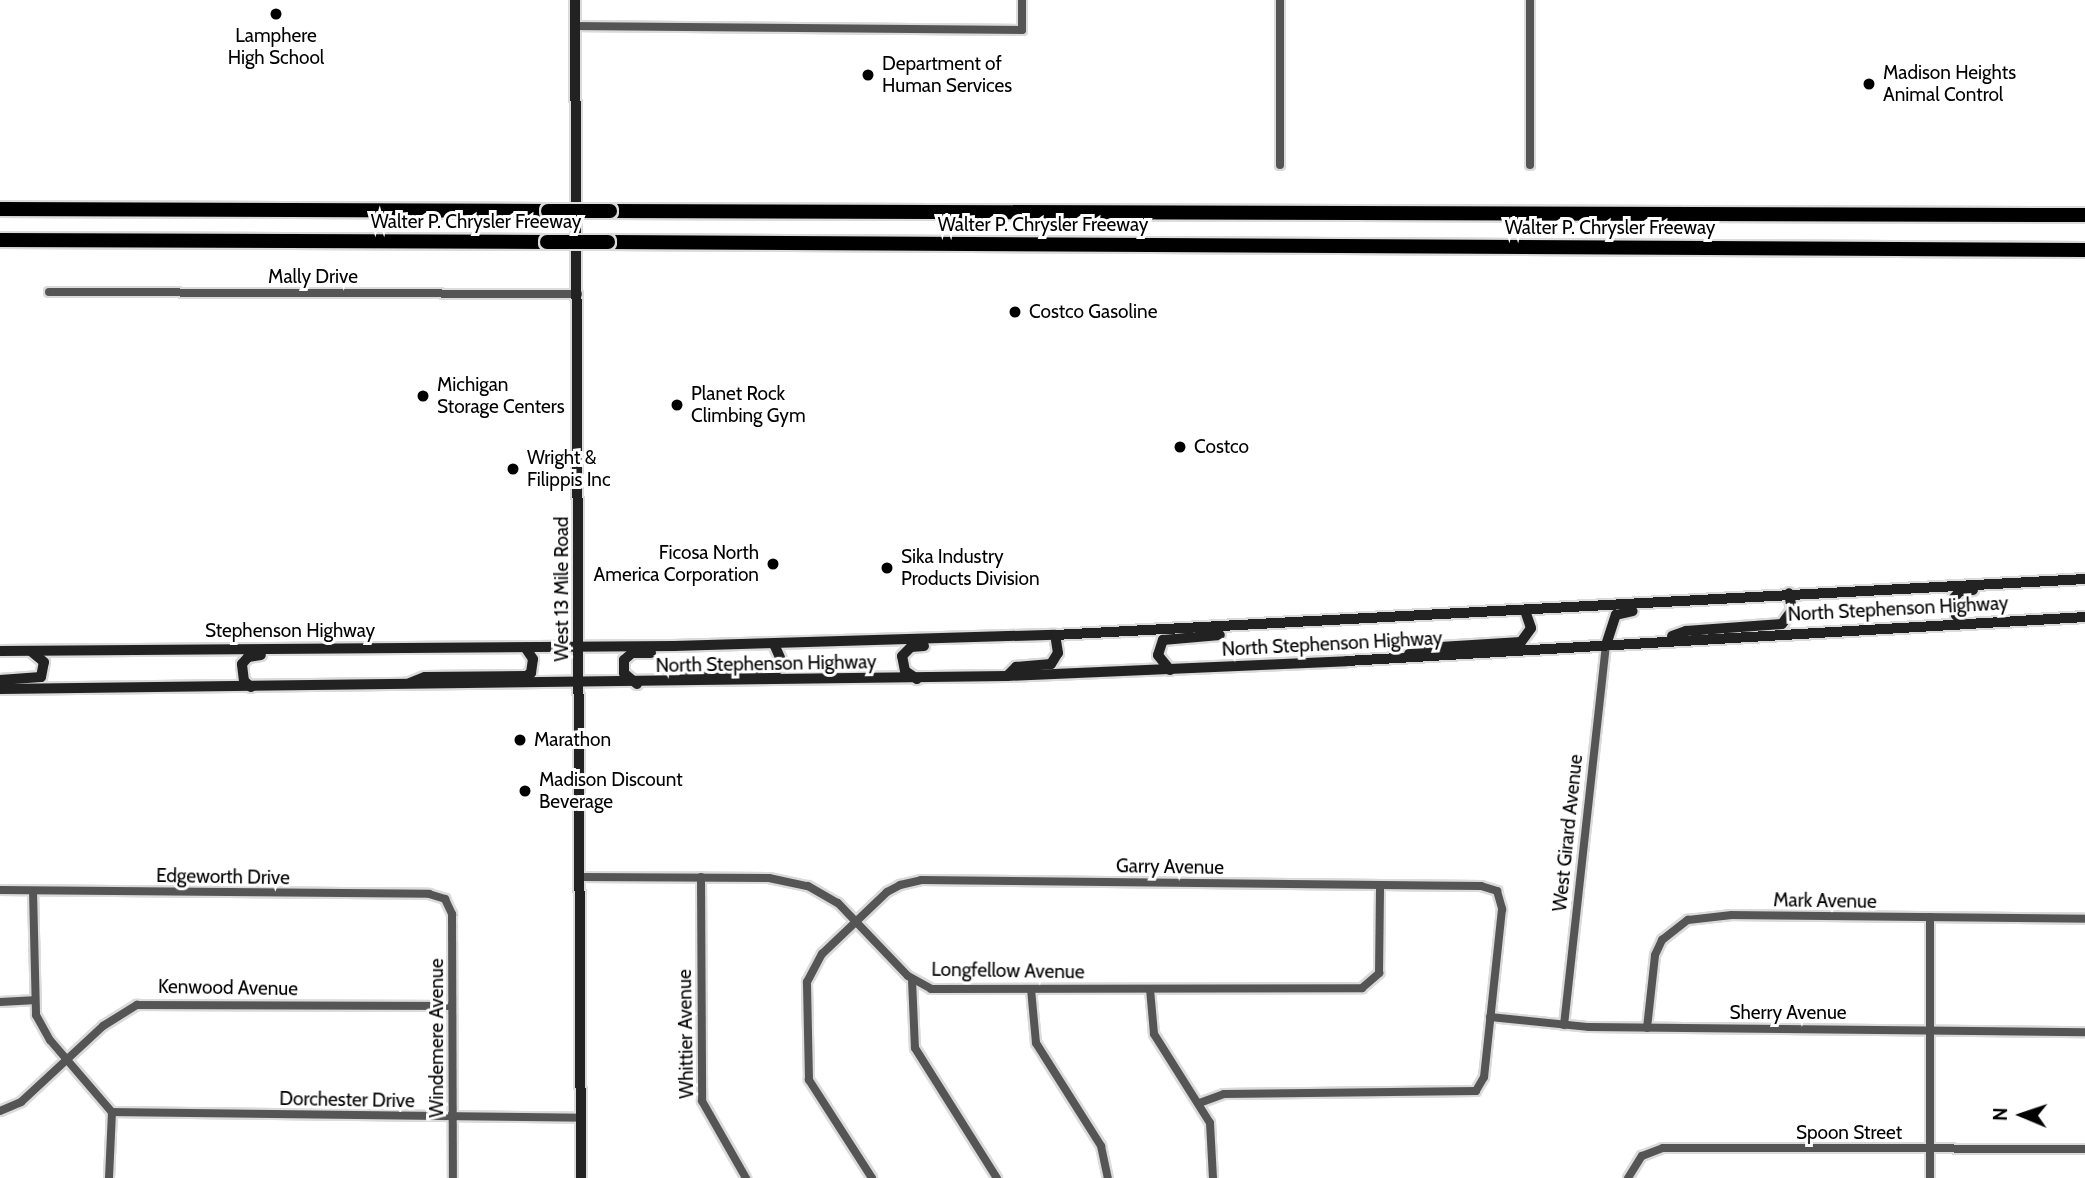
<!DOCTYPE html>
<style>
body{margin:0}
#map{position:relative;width:2085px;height:1178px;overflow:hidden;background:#fff;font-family:Cabin,sans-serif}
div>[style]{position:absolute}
.roads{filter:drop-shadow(2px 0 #dbdbdb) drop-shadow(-2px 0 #dbdbdb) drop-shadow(0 2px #dbdbdb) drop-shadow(0 -2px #dbdbdb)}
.street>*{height:8px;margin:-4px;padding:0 4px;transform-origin:4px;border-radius:4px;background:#555}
.secondary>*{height:10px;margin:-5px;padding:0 5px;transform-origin:5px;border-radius:5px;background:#222}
.highway>*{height:14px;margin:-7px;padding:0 7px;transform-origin:7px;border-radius:7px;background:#000}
.bridges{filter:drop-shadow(2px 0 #dbdbdb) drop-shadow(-2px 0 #dbdbdb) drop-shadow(0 2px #dbdbdb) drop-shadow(0 -2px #dbdbdb)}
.highway-bridge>*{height:14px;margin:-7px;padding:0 7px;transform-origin:7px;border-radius:7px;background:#000}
.dots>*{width:19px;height:19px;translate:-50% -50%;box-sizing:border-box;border:4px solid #fff;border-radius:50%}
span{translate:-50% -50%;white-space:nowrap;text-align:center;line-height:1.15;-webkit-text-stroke:6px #fff;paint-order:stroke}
.poi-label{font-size:19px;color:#000}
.left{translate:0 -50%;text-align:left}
.right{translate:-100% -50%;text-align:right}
.street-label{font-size:19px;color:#000}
.north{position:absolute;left:1987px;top:1080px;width:70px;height:70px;-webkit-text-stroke:5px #fff;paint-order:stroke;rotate:272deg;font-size:19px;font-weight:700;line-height:28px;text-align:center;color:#000}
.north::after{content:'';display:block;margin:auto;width:24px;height:32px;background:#000;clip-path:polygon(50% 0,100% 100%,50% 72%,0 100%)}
</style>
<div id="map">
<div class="roads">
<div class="street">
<div style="left:1280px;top:0;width:165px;rotate:90deg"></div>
<div style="left:575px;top:26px;width:447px;rotate:0.5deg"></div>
<div style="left:1022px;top:30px;width:30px;rotate:-90deg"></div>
<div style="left:1530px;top:165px;width:165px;rotate:-90deg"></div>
<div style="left:49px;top:292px;width:529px;rotate:0.22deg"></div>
<div style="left:580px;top:877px;width:189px;rotate:0.3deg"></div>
<div style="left:769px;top:878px;width:40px;rotate:12deg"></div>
<div style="left:808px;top:886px;width:34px;rotate:30deg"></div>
<div style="left:838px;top:903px;width:101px;rotate:46.2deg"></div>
<div style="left:908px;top:976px;width:26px;rotate:29deg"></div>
<div style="left:931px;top:989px;width:431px;rotate:-0.1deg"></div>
<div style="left:1362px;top:988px;width:23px;rotate:-41deg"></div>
<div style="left:1379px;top:973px;width:88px;rotate:-89.3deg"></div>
<div style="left:701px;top:877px;width:224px;rotate:89.7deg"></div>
<div style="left:702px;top:1101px;width:89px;rotate:60.3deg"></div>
<div style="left:0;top:890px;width:429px;rotate:0.5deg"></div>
<div style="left:429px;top:894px;width:17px;rotate:17deg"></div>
<div style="left:445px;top:899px;width:17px;rotate:65deg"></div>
<div style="left:452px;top:914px;width:264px;rotate:89.8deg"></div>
<div style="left:33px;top:891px;width:124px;rotate:88.6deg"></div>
<div style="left:36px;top:1015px;width:29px;rotate:61deg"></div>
<div style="left:50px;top:1040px;width:95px;rotate:49.3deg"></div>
<div style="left:112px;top:1112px;width:66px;rotate:92.6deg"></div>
<div style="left:912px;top:980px;width:68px;rotate:87.5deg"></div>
<div style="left:915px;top:1048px;width:154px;rotate:57.8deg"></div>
<div style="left:1031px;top:989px;width:54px;rotate:84.7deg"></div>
<div style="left:1036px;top:1043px;width:122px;rotate:57.7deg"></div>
<div style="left:1101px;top:1146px;width:33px;rotate:78deg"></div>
<div style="left:1150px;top:989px;width:45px;rotate:84.9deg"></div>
<div style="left:1154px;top:1034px;width:105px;rotate:57.8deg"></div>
<div style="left:1210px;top:1123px;width:55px;rotate:86.9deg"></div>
<div style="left:0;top:1002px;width:33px;rotate:-3deg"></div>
<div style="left:1490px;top:1017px;width:100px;rotate:5.8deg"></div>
<div style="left:1589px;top:1027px;width:496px;rotate:0.6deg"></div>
<div style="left:1564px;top:1025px;width:382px;rotate:-83.7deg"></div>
<div style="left:1647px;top:1028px;width:73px;rotate:-83.7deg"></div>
<div style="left:1655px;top:955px;width:17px;rotate:-65deg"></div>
<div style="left:1662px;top:940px;width:33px;rotate:-38deg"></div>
<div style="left:1688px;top:920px;width:44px;rotate:-6.5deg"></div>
<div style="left:1732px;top:915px;width:353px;rotate:0.6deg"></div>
<div style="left:0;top:1111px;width:23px;rotate:-23deg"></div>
<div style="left:21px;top:1102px;width:112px;rotate:-42.8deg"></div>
<div style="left:103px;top:1026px;width:40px;rotate:-32deg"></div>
<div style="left:137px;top:1005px;width:315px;rotate:0.2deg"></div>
<div style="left:112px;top:1112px;width:469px;rotate:0.7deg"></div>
<div style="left:872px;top:1178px;width:117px;rotate:-122.7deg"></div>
<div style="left:809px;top:1080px;width:98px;rotate:-91.2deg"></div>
<div style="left:807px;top:982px;width:32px;rotate:-62deg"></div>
<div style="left:822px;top:954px;width:90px;rotate:-43.6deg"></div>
<div style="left:887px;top:892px;width:15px;rotate:-28deg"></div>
<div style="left:900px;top:885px;width:22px;rotate:-13deg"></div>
<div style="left:921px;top:880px;width:560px;rotate:0.61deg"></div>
<div style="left:1481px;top:886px;width:17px;rotate:17deg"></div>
<div style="left:1497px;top:891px;width:19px;rotate:74deg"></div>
<div style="left:1502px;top:909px;width:169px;rotate:96.1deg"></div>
<div style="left:1484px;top:1077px;width:16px;rotate:120deg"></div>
<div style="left:1476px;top:1091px;width:252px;rotate:179.3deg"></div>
<div style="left:1224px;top:1094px;width:27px;rotate:160deg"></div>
<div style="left:1628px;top:1178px;width:26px;rotate:-58deg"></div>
<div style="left:1642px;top:1156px;width:22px;rotate:-21deg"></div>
<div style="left:1663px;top:1148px;width:422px;rotate:0.1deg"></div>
<div style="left:1930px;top:1178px;width:261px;rotate:-90deg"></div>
</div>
<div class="secondary">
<div style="left:575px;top:0;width:1178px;rotate:89.71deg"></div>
<div style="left:1963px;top:622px;width:10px;rotate:-135deg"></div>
<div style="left:1956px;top:615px;width:16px;rotate:-101deg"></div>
<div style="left:1953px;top:599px;width:11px;rotate:-49deg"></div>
<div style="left:1960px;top:591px;width:13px;rotate:-4deg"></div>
<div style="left:1672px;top:636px;width:15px;rotate:-20deg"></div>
<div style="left:1686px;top:631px;width:96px;rotate:-4.2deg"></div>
<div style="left:1782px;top:624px;width:17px;rotate:-54deg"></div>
<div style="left:1792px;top:610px;width:17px;rotate:-100deg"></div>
<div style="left:1606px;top:645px;width:32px;rotate:-72deg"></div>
<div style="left:1616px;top:615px;width:17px;rotate:-13deg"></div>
<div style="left:0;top:651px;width:674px;rotate:-0.43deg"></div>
<div style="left:674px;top:646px;width:381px;rotate:-1.7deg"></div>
<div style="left:1055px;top:635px;width:1032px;rotate:-3.11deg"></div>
<div style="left:1409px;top:654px;width:16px;rotate:-22deg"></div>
<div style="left:1424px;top:648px;width:97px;rotate:-3.5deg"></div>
<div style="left:1521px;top:642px;width:17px;rotate:-54deg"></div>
<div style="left:1531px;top:628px;width:18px;rotate:-109deg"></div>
<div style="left:1170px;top:670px;width:19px;rotate:-129deg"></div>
<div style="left:1158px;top:655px;width:16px;rotate:-72deg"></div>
<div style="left:1163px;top:640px;width:57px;rotate:-5deg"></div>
<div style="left:1007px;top:676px;width:13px;rotate:-45deg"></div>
<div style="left:1016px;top:667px;width:35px;rotate:-5deg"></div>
<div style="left:1051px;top:664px;width:13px;rotate:-58deg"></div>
<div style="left:1058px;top:653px;width:18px;rotate:-99deg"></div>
<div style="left:684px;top:677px;width:91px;rotate:-2.5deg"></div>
<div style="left:775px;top:673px;width:13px;rotate:-58deg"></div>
<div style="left:782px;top:662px;width:20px;rotate:-114deg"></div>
<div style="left:917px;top:679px;width:14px;rotate:-146deg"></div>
<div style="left:905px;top:671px;width:15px;rotate:-101deg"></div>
<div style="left:902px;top:656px;width:13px;rotate:-45deg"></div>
<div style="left:911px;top:647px;width:13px;rotate:-4deg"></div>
<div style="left:0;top:680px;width:41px;rotate:-4.2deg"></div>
<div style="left:41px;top:677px;width:15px;rotate:-79deg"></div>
<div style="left:44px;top:662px;width:17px;rotate:-140deg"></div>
<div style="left:410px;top:683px;width:16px;rotate:-22deg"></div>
<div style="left:425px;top:677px;width:101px;rotate:-0.6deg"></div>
<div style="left:526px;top:676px;width:6px;rotate:-31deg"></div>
<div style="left:531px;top:673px;width:14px;rotate:-82deg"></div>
<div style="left:533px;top:659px;width:14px;rotate:-124deg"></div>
<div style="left:637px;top:684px;width:17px;rotate:-140deg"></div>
<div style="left:624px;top:673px;width:13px;rotate:-90deg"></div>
<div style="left:624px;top:660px;width:11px;rotate:-41deg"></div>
<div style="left:632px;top:653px;width:19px"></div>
<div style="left:251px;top:687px;width:9px;rotate:-139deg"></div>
<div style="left:244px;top:681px;width:17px;rotate:-97deg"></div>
<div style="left:242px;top:664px;width:9px;rotate:-49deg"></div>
<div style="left:248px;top:657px;width:13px;rotate:-9deg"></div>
<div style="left:0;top:689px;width:1007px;rotate:-0.74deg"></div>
<div style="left:1007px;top:676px;width:340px;rotate:-2.5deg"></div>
<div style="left:1347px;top:661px;width:739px;rotate:-3.41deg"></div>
</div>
<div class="highway">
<div style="left:0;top:209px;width:548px;rotate:0.21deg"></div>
<div style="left:610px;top:211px;width:1475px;rotate:0.16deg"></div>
<div style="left:0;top:240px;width:547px;rotate:0.21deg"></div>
<div style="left:608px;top:242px;width:1477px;rotate:0.31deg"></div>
</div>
</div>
<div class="bridges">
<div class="highway-bridge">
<div style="left:548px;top:211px;width:62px"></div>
<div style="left:547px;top:242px;width:61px"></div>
</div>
</div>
<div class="dots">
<div style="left:276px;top:14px;background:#000"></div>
<div style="left:868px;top:75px;background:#000"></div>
<div style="left:1869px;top:84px;background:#000"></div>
<div style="left:1015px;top:312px;background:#000"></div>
<div style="left:423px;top:396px;background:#000"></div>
<div style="left:677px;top:405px;background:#000"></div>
<div style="left:1180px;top:447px;background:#000"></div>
<div style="left:513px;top:469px;background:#000"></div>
<div style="left:773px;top:564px;background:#000"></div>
<div style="left:887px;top:568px;background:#000"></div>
<div style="left:520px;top:740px;background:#000"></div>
<div style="left:525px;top:791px;background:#000"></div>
</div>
<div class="poi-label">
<span style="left:276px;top:47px">Lamphere<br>High School</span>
<span class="left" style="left:882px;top:75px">Department of<br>Human Services</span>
<span class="left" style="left:1883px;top:84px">Madison Heights<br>Animal Control</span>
<span class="left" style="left:1029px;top:312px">Costco Gasoline</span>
<span class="left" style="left:437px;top:396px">Michigan<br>Storage Centers</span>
<span class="left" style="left:691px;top:405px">Planet Rock<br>Climbing Gym</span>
<span class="left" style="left:1194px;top:447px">Costco</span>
<span class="left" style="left:527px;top:469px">Wright &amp;<br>Filippis Inc</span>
<span class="right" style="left:759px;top:564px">Ficosa North<br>America Corporation</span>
<span class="left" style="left:901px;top:568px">Sika Industry<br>Products Division</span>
<span class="left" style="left:534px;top:740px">Marathon</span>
<span class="left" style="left:539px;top:791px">Madison Discount<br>Beverage</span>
</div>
<div class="street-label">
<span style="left:476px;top:222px">Walter P. Chrysler Freeway</span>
<span style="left:1043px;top:225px">Walter P. Chrysler Freeway</span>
<span style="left:1610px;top:228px">Walter P. Chrysler Freeway</span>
<span style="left:313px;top:277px">Mally Drive</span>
<span style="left:562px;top:589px;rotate:-90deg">West 13 Mile Road</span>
<span style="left:1898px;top:609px;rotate:-3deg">North Stephenson Highway</span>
<span style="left:290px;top:631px">Stephenson Highway</span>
<span style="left:1332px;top:644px;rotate:-3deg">North Stephenson Highway</span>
<span style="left:766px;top:664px;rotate:-1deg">North Stephenson Highway</span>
<span style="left:1568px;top:833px;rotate:-84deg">West Girard Avenue</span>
<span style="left:1170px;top:867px;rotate:1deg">Garry Avenue</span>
<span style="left:223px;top:877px;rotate:1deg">Edgeworth Drive</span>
<span style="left:1825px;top:901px;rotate:1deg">Mark Avenue</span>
<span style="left:1008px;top:971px;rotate:1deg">Longfellow Avenue</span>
<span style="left:228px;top:988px;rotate:1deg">Kenwood Avenue</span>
<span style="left:1788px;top:1013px">Sherry Avenue</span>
<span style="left:686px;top:1034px;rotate:-91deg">Whittier Avenue</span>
<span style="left:437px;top:1038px;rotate:-90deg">Windemere Avenue</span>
<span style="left:347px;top:1100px;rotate:1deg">Dorchester Drive</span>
<span style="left:1849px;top:1133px">Spoon Street</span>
</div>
<div class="north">N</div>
</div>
